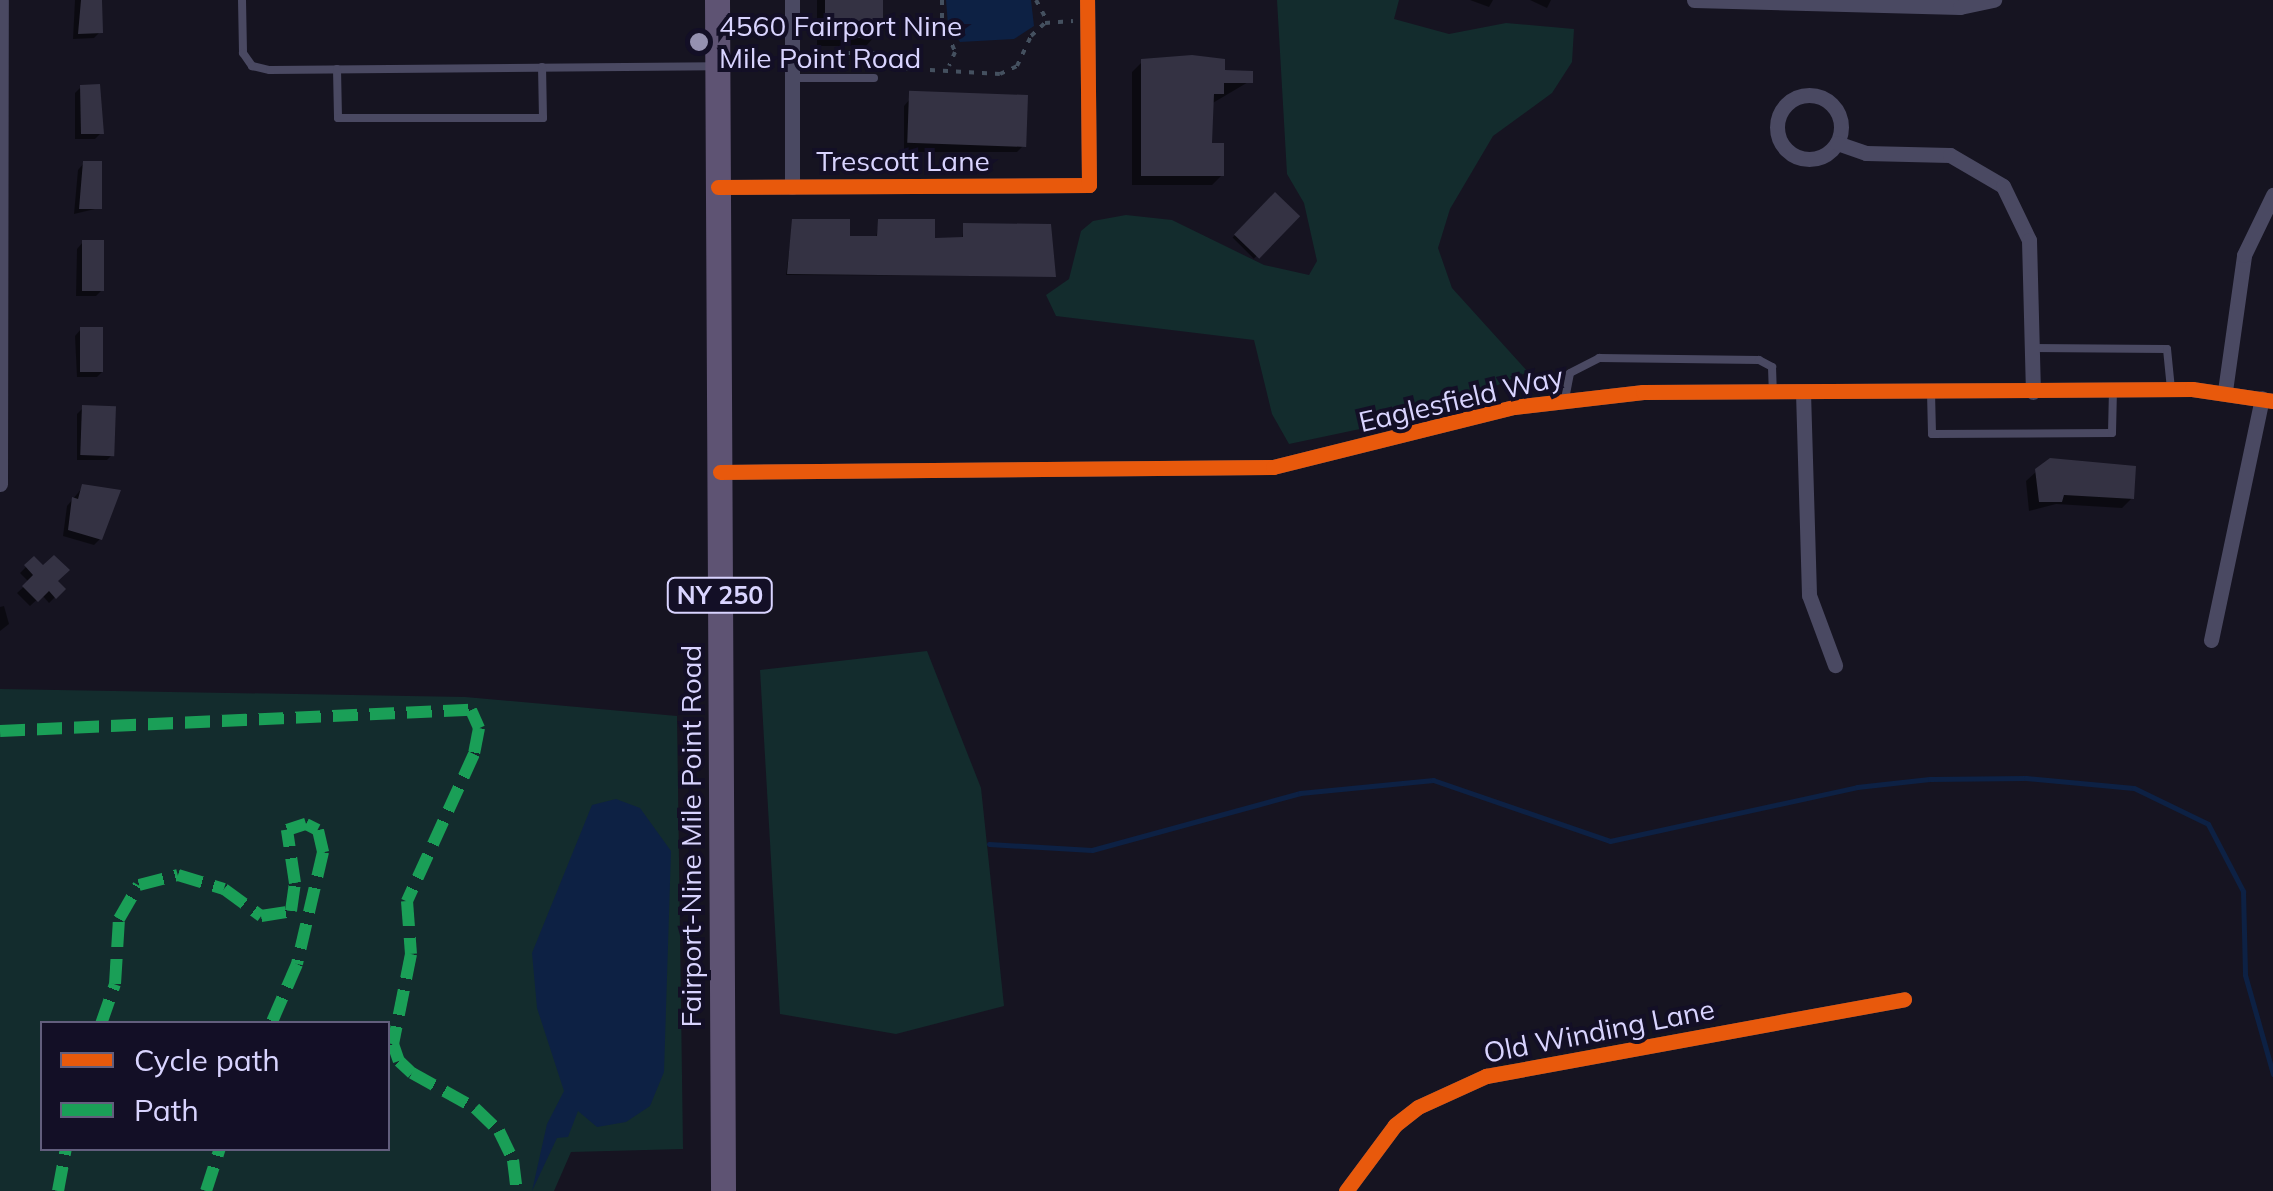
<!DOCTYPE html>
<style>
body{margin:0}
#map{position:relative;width:2273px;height:1191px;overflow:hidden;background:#161421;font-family:Mulish,sans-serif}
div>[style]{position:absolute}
.green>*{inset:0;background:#132c2d}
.water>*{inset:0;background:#0d2144}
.shadow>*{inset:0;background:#0007;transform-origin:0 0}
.stream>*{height:5px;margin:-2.5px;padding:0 2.5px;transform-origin:2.5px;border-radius:2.5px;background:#0d2144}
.building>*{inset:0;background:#343243;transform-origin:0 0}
.path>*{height:4px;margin-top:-2px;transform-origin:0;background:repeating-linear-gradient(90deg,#44505f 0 5px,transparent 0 13px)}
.service>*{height:8px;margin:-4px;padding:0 4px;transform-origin:4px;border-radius:4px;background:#4a4962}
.minor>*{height:15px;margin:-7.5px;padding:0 7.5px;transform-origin:7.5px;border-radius:7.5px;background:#4a4962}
.minor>.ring{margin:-7.5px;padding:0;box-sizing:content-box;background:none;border:15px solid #4a4962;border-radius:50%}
.primary>*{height:25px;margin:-12.5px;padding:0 12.5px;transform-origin:12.5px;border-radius:12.5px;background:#5e5373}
.quiet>*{height:12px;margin-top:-6px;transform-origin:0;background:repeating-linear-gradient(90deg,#1a9f57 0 25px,transparent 0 37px)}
.cycleway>*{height:15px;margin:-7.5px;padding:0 7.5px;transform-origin:7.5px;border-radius:7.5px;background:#e8590c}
.dots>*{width:28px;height:28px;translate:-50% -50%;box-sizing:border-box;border:5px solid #130f26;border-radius:50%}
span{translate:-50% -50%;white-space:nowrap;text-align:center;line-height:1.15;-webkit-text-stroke:8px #130f26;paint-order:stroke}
.shield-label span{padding:2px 8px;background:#130f26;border:2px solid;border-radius:8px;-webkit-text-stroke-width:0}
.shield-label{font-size:25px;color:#d9d4ff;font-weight:700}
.poi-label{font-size:28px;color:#d9d4ff}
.left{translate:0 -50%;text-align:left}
.street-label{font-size:28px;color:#d9d4ff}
.legend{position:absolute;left:40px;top:1021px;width:350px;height:130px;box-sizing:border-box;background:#130f26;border:2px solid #625e7d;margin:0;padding:12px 18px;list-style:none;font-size:30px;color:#d9d4ff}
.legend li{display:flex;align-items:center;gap:20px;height:50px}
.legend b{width:50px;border:2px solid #625e7d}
</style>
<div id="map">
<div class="green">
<div style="clip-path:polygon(1277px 0,1399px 0,1394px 19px,1449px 34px,1506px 23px,1574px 29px,1572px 62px,1552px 93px,1493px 136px,1450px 209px,1438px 248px,1452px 288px,1528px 372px,1431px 414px,1289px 444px,1272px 414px,1254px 340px,1056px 316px,1046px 295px,1069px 279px,1081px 231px,1093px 221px,1126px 215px,1172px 220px,1264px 265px,1309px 275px,1317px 261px,1304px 203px,1287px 174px)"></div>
<div style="clip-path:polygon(927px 651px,981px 788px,1004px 1006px,896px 1034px,780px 1014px,760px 670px)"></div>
<div style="clip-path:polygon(evenodd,0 689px,465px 697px,677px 716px,683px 1149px,571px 1152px,554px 1191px,0 1191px,0 689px,42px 1024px,388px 1024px,388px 1148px,42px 1148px,42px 1024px)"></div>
</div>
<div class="water">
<div style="clip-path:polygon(946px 0,1031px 0,1034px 26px,1014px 39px,960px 42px,948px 25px)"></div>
<div style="clip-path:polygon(616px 799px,640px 808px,671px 851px,664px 1072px,650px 1106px,626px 1122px,597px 1127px,578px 1111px,568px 1137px,557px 1138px,532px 1191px,547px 1124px,564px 1091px,537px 1008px,532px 953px,592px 805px)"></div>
</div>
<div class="shadow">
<div style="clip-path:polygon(75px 0,101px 0,100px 32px,94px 38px,73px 39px)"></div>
<div style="clip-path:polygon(817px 0,879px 0,875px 36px,866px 46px,817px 46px)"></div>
<div style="clip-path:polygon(1470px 0,1493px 0,1489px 7px)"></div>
<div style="clip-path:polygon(1530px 0,1551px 0,1547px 8px)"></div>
<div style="clip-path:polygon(1142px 62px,1250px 81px,1211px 104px,1209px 146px,1222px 175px,1212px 185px,1132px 185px,1132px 72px)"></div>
<div style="clip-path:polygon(81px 87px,101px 133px,95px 139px,75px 139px,75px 93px)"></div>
<div style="clip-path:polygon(910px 99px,1023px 146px,1017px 152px,904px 152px,904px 106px)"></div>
<div style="clip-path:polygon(84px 163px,99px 208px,74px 214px,78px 170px)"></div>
<div style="left:1275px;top:195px;width:30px;height:60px;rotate:45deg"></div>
<div style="clip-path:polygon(793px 222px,848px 239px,876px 238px,879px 222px,933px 240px,962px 240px,964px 225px,1054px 276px,786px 275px)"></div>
<div style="clip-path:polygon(83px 242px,102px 290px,96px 296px,76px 296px,77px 249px)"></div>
<div style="clip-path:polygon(81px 329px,103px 371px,97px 377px,77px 377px,75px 336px)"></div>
<div style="clip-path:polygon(83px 408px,113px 454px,107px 460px,77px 460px,77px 414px)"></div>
<div style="clip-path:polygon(2037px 471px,2132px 498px,2122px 508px,2056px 504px,2029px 511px,2026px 481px)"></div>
<div style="clip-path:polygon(83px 487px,100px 539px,94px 545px,63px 536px,67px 506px)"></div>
<div style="clip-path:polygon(34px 559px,63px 589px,49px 603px,42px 595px,30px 606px,17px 593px,29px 582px,20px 573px)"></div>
<div style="clip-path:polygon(4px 606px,9px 624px,0 631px,0 607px)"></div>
</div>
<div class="stream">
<div style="left:989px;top:844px;width:103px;rotate:3.3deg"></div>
<div style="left:1092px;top:850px;width:216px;rotate:-15.3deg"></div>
<div style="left:1300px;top:793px;width:134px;rotate:-5.6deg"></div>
<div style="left:1433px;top:780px;width:187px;rotate:19deg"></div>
<div style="left:1610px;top:841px;width:253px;rotate:-12.3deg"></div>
<div style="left:1857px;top:787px;width:73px;rotate:-6.3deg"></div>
<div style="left:1930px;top:779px;width:96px;rotate:-0.6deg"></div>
<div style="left:2026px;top:778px;width:108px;rotate:5.3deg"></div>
<div style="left:2134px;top:788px;width:82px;rotate:25.9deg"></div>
<div style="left:2208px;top:824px;width:76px;rotate:62.4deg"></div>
<div style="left:2243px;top:891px;width:84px;rotate:88.6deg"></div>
<div style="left:2245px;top:975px;width:103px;rotate:74.2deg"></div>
</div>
<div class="building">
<div style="clip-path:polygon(81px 0,102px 0,103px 33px,78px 34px)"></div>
<div style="left:825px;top:0;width:58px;height:38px"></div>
<div style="clip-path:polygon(1192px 55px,1225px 59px,1225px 70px,1253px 71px,1253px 83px,1224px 83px,1224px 94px,1214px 94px,1212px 143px,1224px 143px,1224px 176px,1141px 176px,1141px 59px)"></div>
<div style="clip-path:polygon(100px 84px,104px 134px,81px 134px,80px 85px)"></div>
<div style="left:1028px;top:95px;width:52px;height:119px;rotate:92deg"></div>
<div style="clip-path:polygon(83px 161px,102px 161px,102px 209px,79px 209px)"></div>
<div style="left:1275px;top:192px;width:35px;height:59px;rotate:44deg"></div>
<div style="clip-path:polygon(792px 219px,850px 219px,850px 236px,877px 236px,878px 219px,935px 219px,935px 238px,963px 237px,963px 223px,1051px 224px,1056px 277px,787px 274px)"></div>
<div style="left:82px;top:240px;width:22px;height:51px"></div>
<div style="left:80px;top:327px;width:23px;height:45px"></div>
<div style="left:82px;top:405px;width:34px;height:50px;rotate:2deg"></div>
<div style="clip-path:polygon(2050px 458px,2136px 466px,2134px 499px,2064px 495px,2062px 502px,2039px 502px,2035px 469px)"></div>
<div style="clip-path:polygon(82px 484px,121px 490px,102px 540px,68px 530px,72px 497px,78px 499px)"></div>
<div style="clip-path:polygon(54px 555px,70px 570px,58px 581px,66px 589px,56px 599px,49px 591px,38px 602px,22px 586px,33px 575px,24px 565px,34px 556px,43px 565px)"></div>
</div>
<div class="path">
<div style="left:942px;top:0;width:21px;rotate:90deg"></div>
<div style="left:942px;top:21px;width:34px;rotate:67deg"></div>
<div style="left:955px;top:52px;width:15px;rotate:113deg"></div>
<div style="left:1036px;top:0;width:26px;rotate:62deg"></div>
<div style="left:819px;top:53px;width:56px"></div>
<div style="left:875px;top:53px;width:14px;rotate:78deg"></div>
<div style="left:878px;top:67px;width:122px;rotate:3.3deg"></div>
<div style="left:1000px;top:74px;width:19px;rotate:-25deg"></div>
<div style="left:1017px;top:66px;width:33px;rotate:-65deg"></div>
<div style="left:1031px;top:36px;width:19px;rotate:-43deg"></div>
<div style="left:1045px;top:23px;width:28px;rotate:-4deg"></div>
</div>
<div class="service">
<div style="left:242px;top:0;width:53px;rotate:88.9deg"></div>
<div style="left:243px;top:53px;width:16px;rotate:55deg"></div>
<div style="left:252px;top:66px;width:18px;rotate:13deg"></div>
<div style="left:270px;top:70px;width:443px;rotate:-0.5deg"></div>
<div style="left:337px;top:69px;width:49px;rotate:88.8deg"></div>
<div style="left:338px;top:118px;width:205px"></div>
<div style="left:543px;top:118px;width:51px;rotate:-91.1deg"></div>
<div style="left:792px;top:78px;width:82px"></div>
<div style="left:2033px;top:348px;width:134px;rotate:0.4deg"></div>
<div style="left:2167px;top:349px;width:40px;rotate:84.3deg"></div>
<div style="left:1931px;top:392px;width:42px;rotate:88.6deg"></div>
<div style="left:1932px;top:434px;width:180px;rotate:-0.3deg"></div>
<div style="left:2112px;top:433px;width:43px;rotate:-88.7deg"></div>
<div style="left:1565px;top:399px;width:26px;rotate:-79deg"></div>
<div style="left:1570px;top:373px;width:33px;rotate:-27deg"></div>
<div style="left:1599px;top:358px;width:160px;rotate:0.7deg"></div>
<div style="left:1759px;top:360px;width:15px;rotate:28deg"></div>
<div style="left:1772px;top:367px;width:25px;rotate:88deg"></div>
</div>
<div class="minor">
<div style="left:792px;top:0;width:187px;rotate:90deg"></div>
<div style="left:1694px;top:0;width:266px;rotate:1.5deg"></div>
<div style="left:1960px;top:7px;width:35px;rotate:-12deg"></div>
<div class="ring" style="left:1777px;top:95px;width:49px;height:49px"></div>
<div style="left:1837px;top:143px;width:31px;rotate:19deg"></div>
<div style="left:1866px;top:153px;width:84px;rotate:1.4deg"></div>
<div style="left:1950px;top:155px;width:61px;rotate:30.3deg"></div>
<div style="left:2003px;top:186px;width:60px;rotate:64.3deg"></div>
<div style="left:2029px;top:240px;width:152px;rotate:88.5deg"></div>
<div style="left:718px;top:187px;width:371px;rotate:-0.3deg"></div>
<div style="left:1089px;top:185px;width:185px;rotate:-90.6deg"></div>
<div style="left:2225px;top:391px;width:137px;rotate:-82deg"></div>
<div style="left:2244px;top:255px;width:67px;rotate:-64.2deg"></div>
<div style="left:1803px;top:392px;width:203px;rotate:88.3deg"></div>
<div style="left:1809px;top:595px;width:75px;rotate:69.6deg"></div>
<div style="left:720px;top:472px;width:553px;rotate:-0.52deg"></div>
<div style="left:1273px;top:467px;width:248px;rotate:-14deg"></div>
<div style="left:1514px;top:407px;width:130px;rotate:-6.6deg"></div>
<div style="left:1643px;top:392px;width:549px;rotate:-0.31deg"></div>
<div style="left:2192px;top:389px;width:82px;rotate:8.4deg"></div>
<div style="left:0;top:484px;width:484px;rotate:-89.9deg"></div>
<div style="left:2211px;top:640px;width:247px;rotate:-78.1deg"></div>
<div style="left:1346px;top:1191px;width:82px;rotate:-53.4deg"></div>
<div style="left:1395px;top:1125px;width:29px;rotate:-38deg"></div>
<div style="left:1418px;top:1107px;width:75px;rotate:-24.5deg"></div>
<div style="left:1486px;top:1076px;width:425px;rotate:-10.4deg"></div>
</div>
<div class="primary">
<div style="left:717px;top:0;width:1191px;rotate:89.71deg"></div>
</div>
<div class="quiet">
<div style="left:0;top:731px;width:471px;rotate:-2.6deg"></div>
<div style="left:471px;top:710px;width:20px;rotate:66deg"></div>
<div style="left:479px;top:728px;width:26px;rotate:101deg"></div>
<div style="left:474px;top:754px;width:162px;rotate:114.5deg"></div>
<div style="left:407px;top:901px;width:53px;rotate:85.7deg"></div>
<div style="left:411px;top:954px;width:92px;rotate:101.3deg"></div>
<div style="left:393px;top:1044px;width:18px;rotate:71deg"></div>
<div style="left:399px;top:1061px;width:18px;rotate:43deg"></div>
<div style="left:412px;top:1073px;width:72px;rotate:29.1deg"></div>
<div style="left:475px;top:1108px;width:33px;rotate:44deg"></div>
<div style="left:499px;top:1131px;width:32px;rotate:64deg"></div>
<div style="left:513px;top:1160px;width:31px;rotate:83deg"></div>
<div style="left:101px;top:1024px;width:42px;rotate:-70.7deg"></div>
<div style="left:115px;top:984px;width:65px;rotate:-86.5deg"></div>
<div style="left:119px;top:919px;width:39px;rotate:-60deg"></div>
<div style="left:139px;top:885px;width:40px;rotate:-14.4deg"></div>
<div style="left:178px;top:875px;width:48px;rotate:16.9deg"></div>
<div style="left:224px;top:889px;width:46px;rotate:36.1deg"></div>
<div style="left:261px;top:916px;width:30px;rotate:-9deg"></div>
<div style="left:291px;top:911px;width:28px;rotate:-82deg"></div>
<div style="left:295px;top:883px;width:54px;rotate:-98.6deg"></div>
<div style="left:287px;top:830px;width:20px;rotate:-18deg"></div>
<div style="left:306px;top:824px;width:13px;rotate:27deg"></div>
<div style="left:318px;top:830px;width:23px;rotate:77deg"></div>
<div style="left:323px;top:852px;width:115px;rotate:103.1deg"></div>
<div style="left:297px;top:964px;width:65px;rotate:113.4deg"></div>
<div style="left:58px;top:1191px;width:44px;rotate:-79.5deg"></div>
<div style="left:206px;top:1191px;width:45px;rotate:-72deg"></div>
</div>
<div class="cycleway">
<div style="left:718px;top:187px;width:371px;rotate:-0.3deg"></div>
<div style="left:1089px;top:185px;width:185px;rotate:-90.6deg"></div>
<div style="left:720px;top:472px;width:553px;rotate:-0.52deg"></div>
<div style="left:1273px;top:467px;width:248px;rotate:-14deg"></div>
<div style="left:1514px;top:407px;width:130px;rotate:-6.6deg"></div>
<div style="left:1643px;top:392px;width:549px;rotate:-0.31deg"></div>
<div style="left:2192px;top:389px;width:82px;rotate:8.4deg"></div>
<div style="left:1346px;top:1191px;width:82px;rotate:-53.4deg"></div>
<div style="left:1395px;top:1125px;width:29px;rotate:-38deg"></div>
<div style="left:1418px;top:1107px;width:75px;rotate:-24.5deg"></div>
<div style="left:1486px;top:1076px;width:425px;rotate:-10.4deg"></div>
</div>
<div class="dots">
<div style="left:699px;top:42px;background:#9591b1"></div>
</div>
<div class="shield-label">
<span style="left:720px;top:595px">NY 250</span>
</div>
<div class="poi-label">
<span class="left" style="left:719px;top:42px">4560 Fairport Nine<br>Mile Point Road</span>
</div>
<div class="street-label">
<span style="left:903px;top:161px">Trescott Lane</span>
<span style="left:1461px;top:399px;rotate:-13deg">Eaglesfield Way</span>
<span style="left:691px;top:836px;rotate:-90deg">Fairport-Nine Mile Point Road</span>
<span style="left:1599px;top:1031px;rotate:-11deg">Old Winding Lane</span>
</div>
<ul class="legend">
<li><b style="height:12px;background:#e8590c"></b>Cycle path</li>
<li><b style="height:12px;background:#1a9f57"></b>Path</li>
</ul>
</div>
